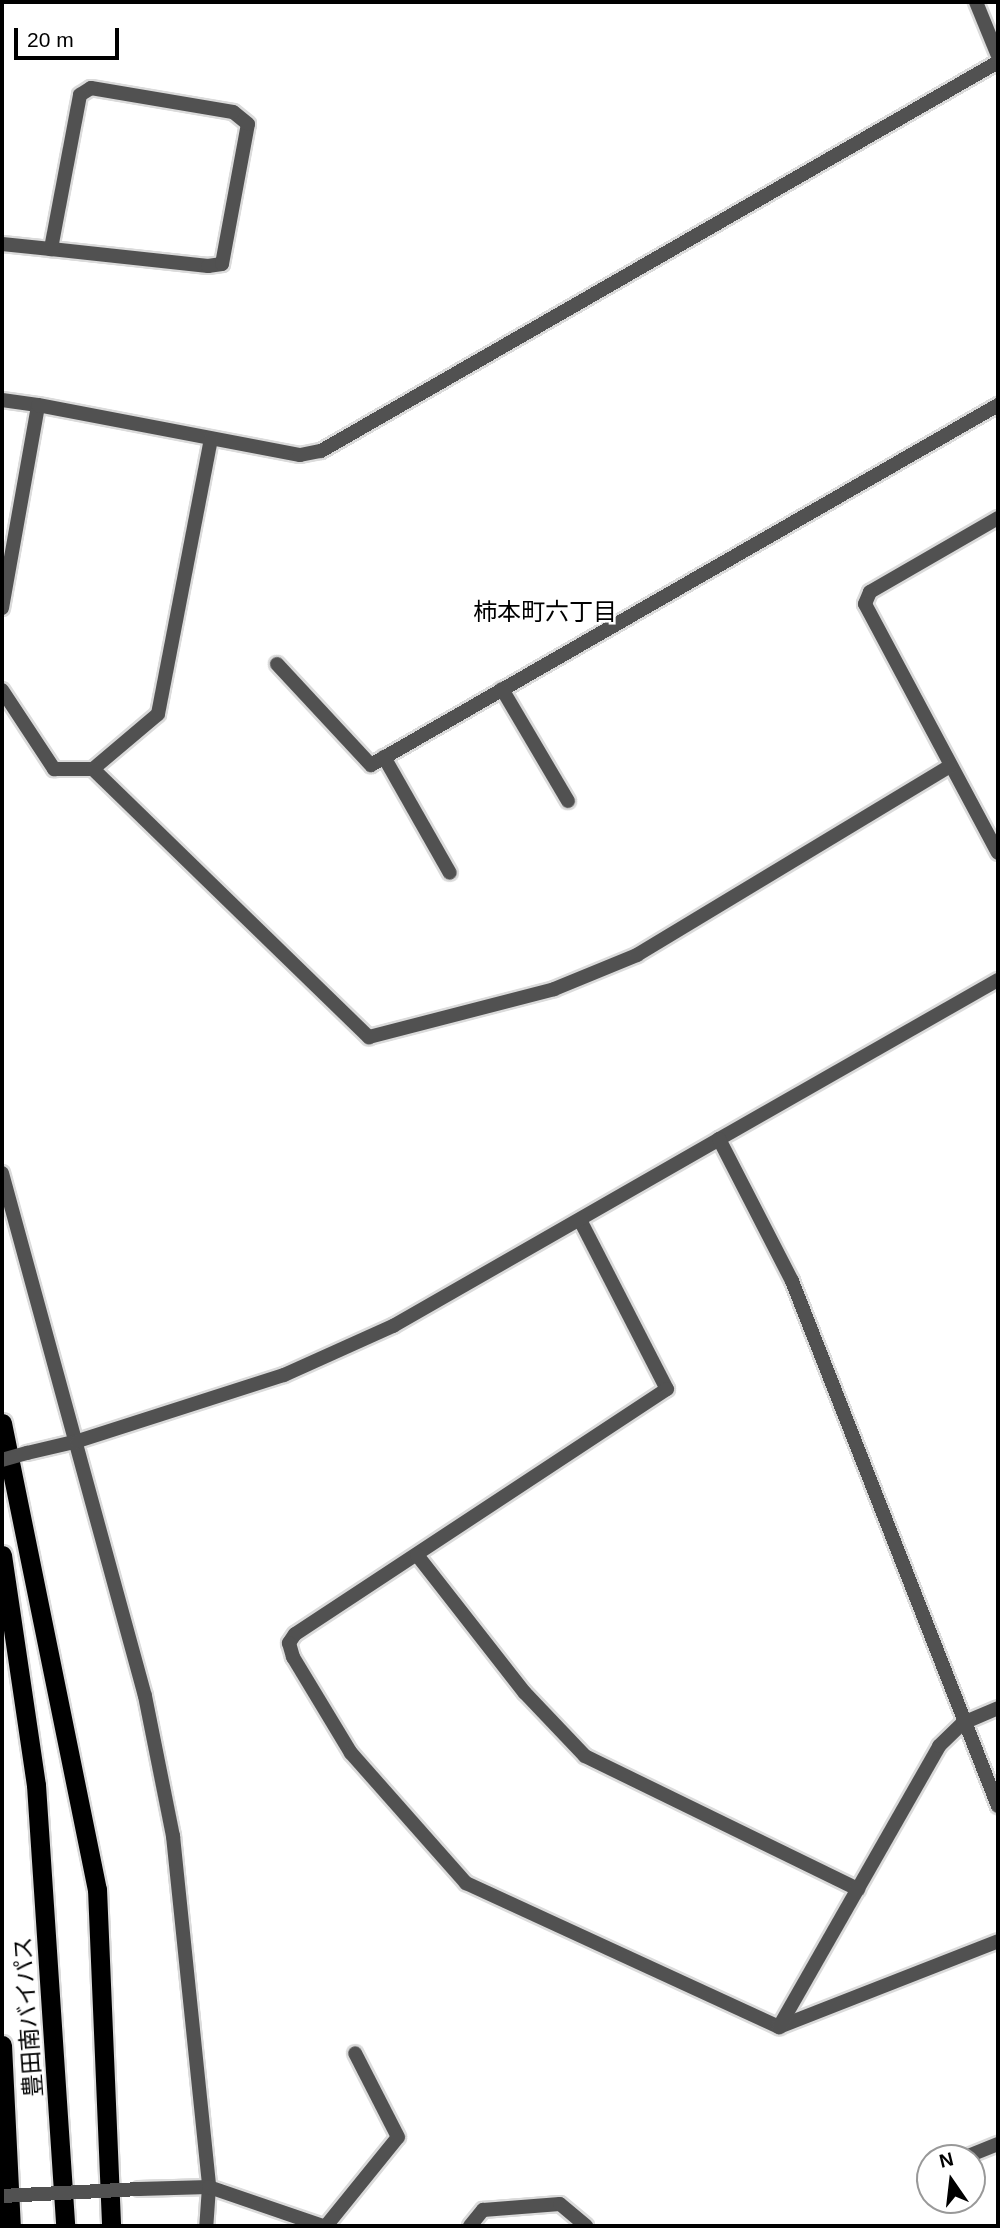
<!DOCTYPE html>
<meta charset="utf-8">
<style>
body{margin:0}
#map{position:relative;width:1000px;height:2228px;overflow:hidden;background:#fff;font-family:Helvetica,"Noto Sans JP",sans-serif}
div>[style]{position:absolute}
.roads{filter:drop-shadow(2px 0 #dbdbdb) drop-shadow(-2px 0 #dbdbdb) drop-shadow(0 2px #dbdbdb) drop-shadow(0 -2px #dbdbdb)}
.minor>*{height:14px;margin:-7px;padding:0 7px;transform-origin:7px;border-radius:7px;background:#515151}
.tertiary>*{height:14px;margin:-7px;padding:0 7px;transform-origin:7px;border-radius:7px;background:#515151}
.trunk>*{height:19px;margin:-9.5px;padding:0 9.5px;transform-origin:9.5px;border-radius:9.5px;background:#000}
.minor-bridge>*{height:14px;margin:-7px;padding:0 7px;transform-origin:7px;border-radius:7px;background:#515151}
span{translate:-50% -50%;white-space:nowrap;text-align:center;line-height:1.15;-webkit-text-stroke:5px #fff;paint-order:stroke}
.street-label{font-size:23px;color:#000}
.neighbourhood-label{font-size:24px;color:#000}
.frame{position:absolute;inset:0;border:4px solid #000;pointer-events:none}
.north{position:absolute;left:916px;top:2144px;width:70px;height:70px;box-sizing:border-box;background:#fff;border:2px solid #999;border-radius:50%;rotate:346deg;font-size:19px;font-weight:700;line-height:28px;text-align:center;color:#000}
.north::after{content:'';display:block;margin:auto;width:24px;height:32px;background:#000;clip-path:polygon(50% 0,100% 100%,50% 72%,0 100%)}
.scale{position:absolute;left:14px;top:28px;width:105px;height:32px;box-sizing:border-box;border:4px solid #000;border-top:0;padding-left:9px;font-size:21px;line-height:24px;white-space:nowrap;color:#000;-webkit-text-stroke:5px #fff;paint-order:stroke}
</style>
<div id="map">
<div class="roads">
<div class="minor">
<div style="left:2px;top:244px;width:49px;rotate:5.8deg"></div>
<div style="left:51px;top:249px;width:158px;rotate:6.2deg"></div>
<div style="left:208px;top:266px;width:14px;rotate:-8deg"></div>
<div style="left:222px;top:264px;width:142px;rotate:-79.5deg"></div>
<div style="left:248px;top:124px;width:19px;rotate:-141deg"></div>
<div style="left:233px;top:112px;width:144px;rotate:-170.4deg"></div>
<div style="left:91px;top:88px;width:13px;rotate:148deg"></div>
<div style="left:80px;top:95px;width:157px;rotate:100.7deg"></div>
<div style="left:2px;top:400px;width:36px;rotate:8deg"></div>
<div style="left:998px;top:518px;width:148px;rotate:150deg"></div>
<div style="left:870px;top:592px;width:13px;rotate:113deg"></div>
<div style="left:865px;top:604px;width:282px;rotate:61.9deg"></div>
<div style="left:2px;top:608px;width:206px;rotate:-79.9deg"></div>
<div style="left:38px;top:405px;width:267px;rotate:10.8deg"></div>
<div style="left:300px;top:455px;width:21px;rotate:-11deg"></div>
<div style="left:321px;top:451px;width:781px;rotate:-29.88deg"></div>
<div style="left:277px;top:664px;width:138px;rotate:47.1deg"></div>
<div style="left:371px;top:765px;width:723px;rotate:-29.86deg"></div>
<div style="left:502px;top:689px;width:130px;rotate:59.5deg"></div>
<div style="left:2px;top:690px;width:95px;rotate:56.6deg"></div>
<div style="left:54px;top:769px;width:39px"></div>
<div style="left:93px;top:769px;width:85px;rotate:-40.2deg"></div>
<div style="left:158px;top:714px;width:280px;rotate:-79.1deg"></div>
<div style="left:384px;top:757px;width:133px;rotate:60.4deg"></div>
<div style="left:93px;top:769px;width:385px;rotate:44.2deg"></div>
<div style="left:369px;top:1037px;width:191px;rotate:-14.5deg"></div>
<div style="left:554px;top:989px;width:90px;rotate:-22.3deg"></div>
<div style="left:637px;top:955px;width:364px;rotate:-31.1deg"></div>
<div style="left:719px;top:1139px;width:321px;rotate:-29.7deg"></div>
<div style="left:2px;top:1173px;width:542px;rotate:74.71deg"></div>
<div style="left:145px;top:1696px;width:143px;rotate:78.7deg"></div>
<div style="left:173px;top:1836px;width:353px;rotate:84.1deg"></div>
<div style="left:209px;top:2187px;width:39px;rotate:94deg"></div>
<div style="left:580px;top:1220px;width:190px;rotate:62.8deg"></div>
<div style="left:667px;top:1389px;width:445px;rotate:146.6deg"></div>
<div style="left:295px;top:1634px;width:11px;rotate:124deg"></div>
<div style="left:289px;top:1643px;width:15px;rotate:74deg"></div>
<div style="left:293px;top:1657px;width:112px;rotate:58.9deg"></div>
<div style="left:351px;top:1753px;width:174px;rotate:48.5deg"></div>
<div style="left:466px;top:1883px;width:345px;rotate:24.7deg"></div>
<div style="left:779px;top:2027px;width:235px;rotate:-21.4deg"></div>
<div style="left:27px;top:1453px;width:52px;rotate:-13.2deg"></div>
<div style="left:417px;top:1555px;width:175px;rotate:52deg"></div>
<div style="left:525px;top:1693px;width:87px;rotate:46.4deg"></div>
<div style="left:585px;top:1756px;width:304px;rotate:26deg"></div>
<div style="left:779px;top:2027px;width:323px;rotate:-60.3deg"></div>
<div style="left:939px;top:1746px;width:33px;rotate:-44deg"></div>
<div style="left:963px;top:1723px;width:38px;rotate:-23deg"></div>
<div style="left:963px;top:2158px;width:38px;rotate:-22deg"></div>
<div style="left:139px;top:2189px;width:70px;rotate:-1.6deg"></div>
<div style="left:209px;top:2187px;width:120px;rotate:18.9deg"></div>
<div style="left:326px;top:2226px;width:114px;rotate:-51deg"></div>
<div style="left:398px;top:2137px;width:94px;rotate:-117.1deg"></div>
<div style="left:470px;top:2226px;width:21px;rotate:-51deg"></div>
<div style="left:483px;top:2210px;width:77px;rotate:-4.5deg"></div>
<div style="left:560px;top:2204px;width:34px;rotate:40deg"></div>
</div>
<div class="tertiary">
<div style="left:976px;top:2px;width:58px;rotate:67.8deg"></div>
<div style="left:78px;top:1441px;width:216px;rotate:-17.8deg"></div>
<div style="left:284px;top:1375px;width:120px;rotate:-24.2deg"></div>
<div style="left:393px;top:1326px;width:376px;rotate:-29.8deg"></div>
<div style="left:719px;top:1139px;width:160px;rotate:62.8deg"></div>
<div style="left:792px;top:1281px;width:564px;rotate:68.58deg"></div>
</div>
<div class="trunk">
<div style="left:2px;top:1423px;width:476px;rotate:78.5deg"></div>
<div style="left:97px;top:1889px;width:337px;rotate:87.6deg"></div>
<div style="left:2px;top:1555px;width:232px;rotate:81.6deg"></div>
<div style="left:36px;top:1785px;width:442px;rotate:86.2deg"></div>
<div style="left:2px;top:2045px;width:181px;rotate:87.2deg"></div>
</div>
</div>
<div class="minor-bridge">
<div style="left:2px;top:1460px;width:26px;rotate:-16deg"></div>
<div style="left:2px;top:2196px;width:137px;rotate:-2.9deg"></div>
</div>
<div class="street-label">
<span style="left:28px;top:2017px;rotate:-94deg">豊田南バイパス</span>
</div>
<div class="neighbourhood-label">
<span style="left:545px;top:612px">柿本町六丁目</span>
</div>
<div class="frame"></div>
<div class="north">N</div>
<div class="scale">20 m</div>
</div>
